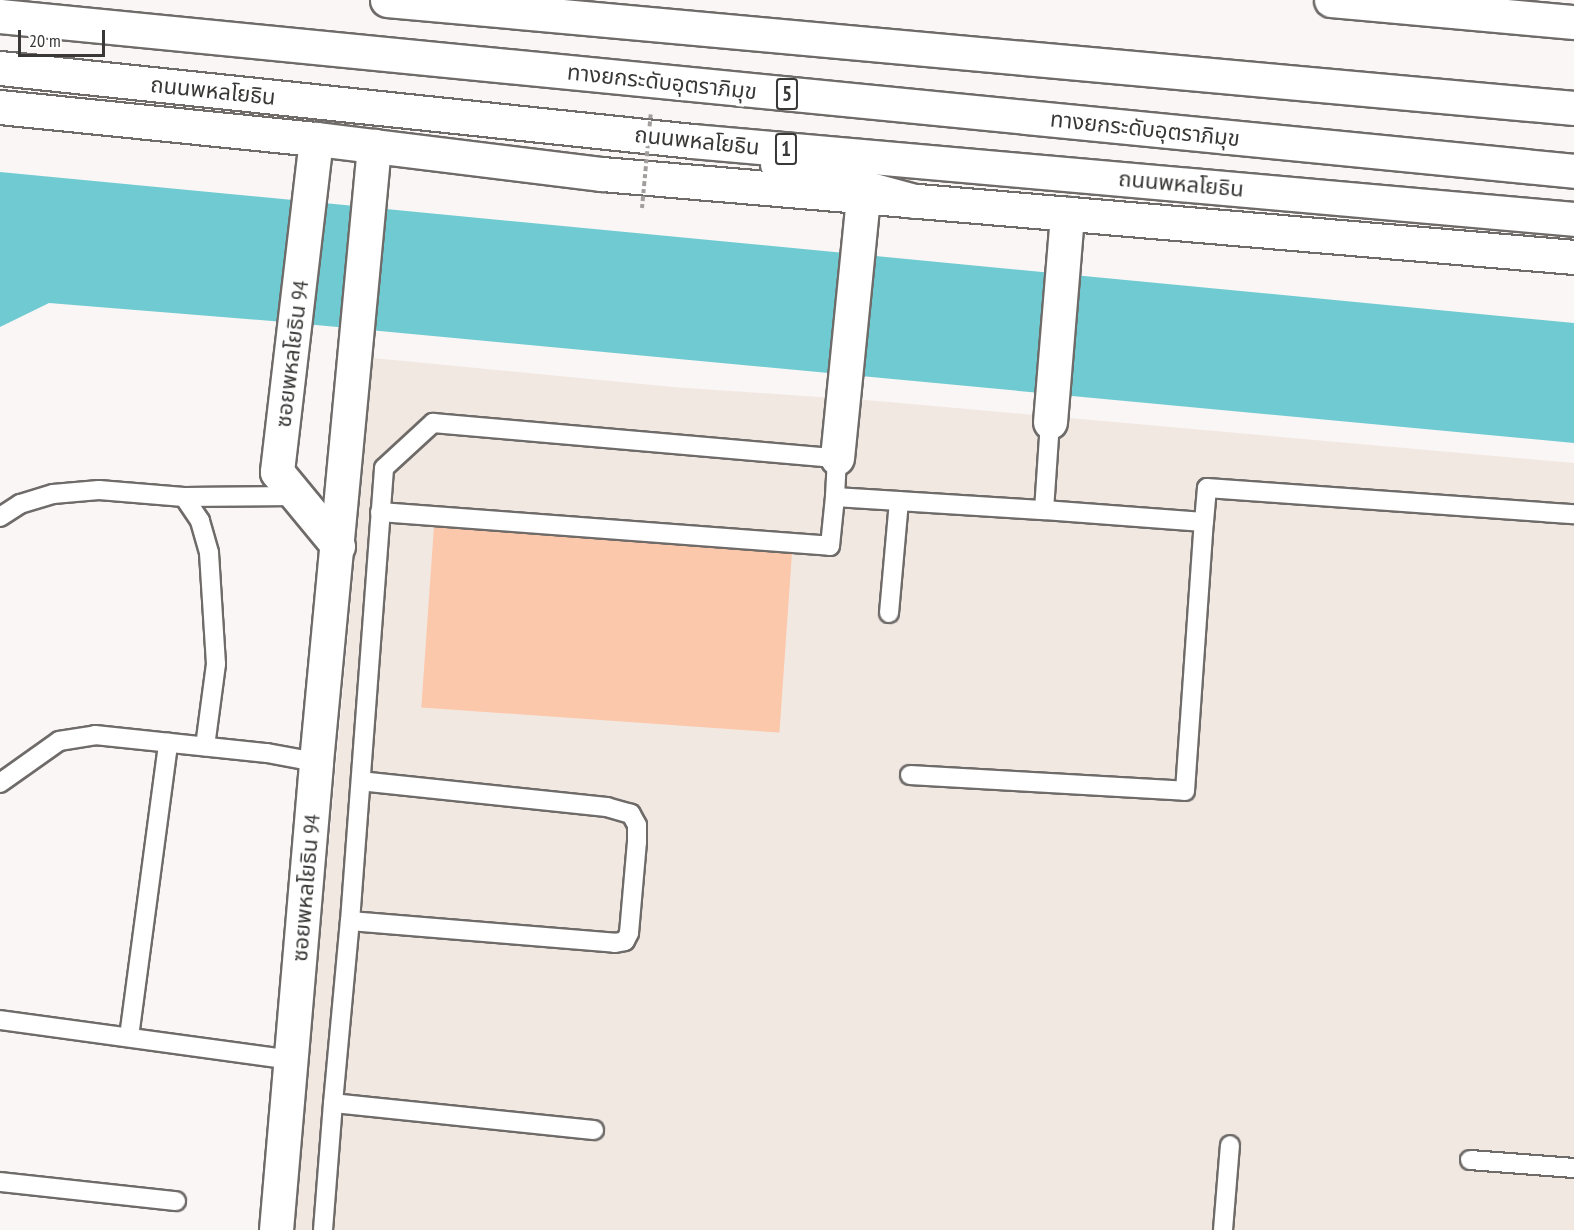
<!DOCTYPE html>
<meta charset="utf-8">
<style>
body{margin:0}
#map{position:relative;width:1574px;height:1230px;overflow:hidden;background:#faf6f5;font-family:"PT Sans Narrow","Noto Sans Thai",sans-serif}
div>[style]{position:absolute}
.built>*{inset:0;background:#f2e8e2}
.water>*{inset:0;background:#6fcbd1}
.building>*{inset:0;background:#fcc8ab;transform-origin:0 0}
.roads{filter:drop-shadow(2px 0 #6e6b69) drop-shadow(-2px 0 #6e6b69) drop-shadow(0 2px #6e6b69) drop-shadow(0 -2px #6e6b69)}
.service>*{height:18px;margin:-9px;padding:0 9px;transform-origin:9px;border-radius:9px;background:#fff}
.minor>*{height:33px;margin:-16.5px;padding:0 16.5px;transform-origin:16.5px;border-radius:16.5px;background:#fff}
.secondary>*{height:33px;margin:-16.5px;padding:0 16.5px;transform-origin:16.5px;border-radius:16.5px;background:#fff}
.trunk>*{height:33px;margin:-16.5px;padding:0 16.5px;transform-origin:16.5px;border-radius:16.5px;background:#fff}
.path-bridge>*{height:4px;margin-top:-2px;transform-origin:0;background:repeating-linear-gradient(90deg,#a19e9d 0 4.5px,transparent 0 7.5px)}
.bridges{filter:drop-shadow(2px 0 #6e6b69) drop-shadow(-2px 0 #6e6b69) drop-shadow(0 2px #6e6b69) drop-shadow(0 -2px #6e6b69)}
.motorway-bridge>*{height:33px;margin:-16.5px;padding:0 16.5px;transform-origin:16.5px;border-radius:16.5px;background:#fff}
span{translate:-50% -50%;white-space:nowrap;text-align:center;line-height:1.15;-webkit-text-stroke:6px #fff;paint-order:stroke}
.shield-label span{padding:2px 4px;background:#fff;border:2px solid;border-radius:4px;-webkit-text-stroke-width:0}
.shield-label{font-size:21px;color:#393837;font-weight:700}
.street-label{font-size:22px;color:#393837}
.scale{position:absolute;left:18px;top:30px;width:87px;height:27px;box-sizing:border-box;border:3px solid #393837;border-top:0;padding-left:8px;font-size:18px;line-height:21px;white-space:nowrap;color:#393837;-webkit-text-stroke:4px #fff;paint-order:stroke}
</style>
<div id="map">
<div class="built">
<div style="clip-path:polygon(373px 358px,673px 387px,878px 401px,1574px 463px,1574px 1230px,294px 1230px)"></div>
</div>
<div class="water">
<div style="clip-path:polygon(0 172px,1574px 323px,1574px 443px,284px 322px,49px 303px,0 327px)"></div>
</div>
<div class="building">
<div style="left:434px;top:526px;width:359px;height:182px;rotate:4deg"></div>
</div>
<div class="roads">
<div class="service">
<div style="left:1050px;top:422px;width:88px;rotate:93.9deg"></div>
<div style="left:1044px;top:510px;width:160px;rotate:4.3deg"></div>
<div style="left:1204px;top:522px;width:34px;rotate:-85deg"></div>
<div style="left:1207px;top:488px;width:368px;rotate:4.1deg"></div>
<div style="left:184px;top:497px;width:112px;rotate:-0.5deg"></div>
<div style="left:380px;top:512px;width:451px;rotate:4.3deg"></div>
<div style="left:830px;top:546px;width:49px;rotate:-84.2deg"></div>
<div style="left:0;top:517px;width:24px;rotate:-33deg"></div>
<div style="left:20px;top:504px;width:34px;rotate:-17deg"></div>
<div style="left:53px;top:494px;width:46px;rotate:-5deg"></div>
<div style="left:99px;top:490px;width:85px;rotate:4.7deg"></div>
<div style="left:184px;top:497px;width:29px;rotate:56deg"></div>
<div style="left:200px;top:521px;width:33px;rotate:74deg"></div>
<div style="left:209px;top:553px;width:111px;rotate:86.4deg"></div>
<div style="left:216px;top:664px;width:83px;rotate:97.6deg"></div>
<div style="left:889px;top:613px;width:112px;rotate:-84.9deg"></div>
<div style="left:899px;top:501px;width:145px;rotate:3.6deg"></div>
<div style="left:910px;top:775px;width:275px;rotate:3.3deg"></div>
<div style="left:1185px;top:791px;width:270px;rotate:-86deg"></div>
<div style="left:0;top:783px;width:72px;rotate:-35.4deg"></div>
<div style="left:59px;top:741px;width:36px;rotate:-9deg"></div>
<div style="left:95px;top:735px;width:173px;rotate:6deg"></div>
<div style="left:267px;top:753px;width:50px;rotate:10.4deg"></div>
<div style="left:350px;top:921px;width:266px;rotate:4.7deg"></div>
<div style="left:615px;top:943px;width:10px;rotate:-11deg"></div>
<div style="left:625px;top:941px;width:9px;rotate:-63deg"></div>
<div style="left:629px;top:933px;width:91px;rotate:-85deg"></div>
<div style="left:637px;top:842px;width:17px;rotate:-90deg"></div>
<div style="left:637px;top:825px;width:13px;rotate:-119deg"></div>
<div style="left:631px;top:814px;width:25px;rotate:-164deg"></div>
<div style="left:607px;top:807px;width:247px;rotate:-174deg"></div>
<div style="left:0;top:1020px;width:295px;rotate:7.8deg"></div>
<div style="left:129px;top:1037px;width:297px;rotate:-82.4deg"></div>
<div style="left:594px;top:1130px;width:262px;rotate:-174.1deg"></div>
<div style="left:333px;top:1103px;width:183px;rotate:-84.7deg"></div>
<div style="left:350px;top:921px;width:454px;rotate:-85.7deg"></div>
<div style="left:384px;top:468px;width:67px;rotate:-42.6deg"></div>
<div style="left:433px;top:423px;width:406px;rotate:5deg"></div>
<div style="left:837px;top:458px;width:39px;rotate:93deg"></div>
<div style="left:835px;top:497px;width:64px;rotate:3.6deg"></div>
<div style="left:1470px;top:1160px;width:104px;rotate:4.4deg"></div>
<div style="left:0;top:1182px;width:177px;rotate:6.2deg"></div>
<div style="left:323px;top:1230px;width:127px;rotate:-85.5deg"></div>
<div style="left:1223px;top:1230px;width:85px;rotate:-85.3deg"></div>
</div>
<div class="minor">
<div style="left:316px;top:139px;width:335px;rotate:96.7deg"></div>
<div style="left:277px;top:472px;width:96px;rotate:50.5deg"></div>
<div style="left:1050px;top:422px;width:209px;rotate:-85.3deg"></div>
<div style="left:837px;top:458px;width:262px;rotate:-84.3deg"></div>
<div style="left:276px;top:1230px;width:470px;rotate:-85.1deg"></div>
<div style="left:316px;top:762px;width:619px;rotate:-84.62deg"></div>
</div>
<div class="secondary">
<div style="left:1331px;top:0;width:244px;rotate:5.2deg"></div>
<div style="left:0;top:107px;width:318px;rotate:5.8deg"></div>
<div style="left:316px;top:139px;width:288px;rotate:7deg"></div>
<div style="left:602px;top:174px;width:976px;rotate:4.88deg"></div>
</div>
<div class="trunk">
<div style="left:0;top:68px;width:696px;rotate:6.02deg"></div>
<div style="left:692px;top:141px;width:885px;rotate:5.05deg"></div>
<div style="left:777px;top:164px;width:142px;rotate:15.1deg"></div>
</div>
</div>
<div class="path-bridge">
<div style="left:642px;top:208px;width:97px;rotate:-84.7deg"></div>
</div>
<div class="bridges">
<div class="motorway-bridge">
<div style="left:387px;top:0;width:1192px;rotate:5.2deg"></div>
<div style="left:0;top:16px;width:1582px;rotate:5.62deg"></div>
</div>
</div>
<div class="shield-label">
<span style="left:787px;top:94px">5</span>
<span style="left:786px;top:149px">1</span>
</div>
<div class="street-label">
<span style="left:662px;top:82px;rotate:6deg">ทางยกระดับอุตราภิมุข</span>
<span style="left:213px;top:91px;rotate:6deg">ถนนพหลโยธิน</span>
<span style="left:1145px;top:129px;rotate:6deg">ทางยกระดับอุตราภิมุข</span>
<span style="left:697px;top:141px;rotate:6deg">ถนนพหลโยธิน</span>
<span style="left:1181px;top:184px;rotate:5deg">ถนนพหลโยธิน</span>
<span style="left:292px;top:354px;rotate:-83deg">ซอยพหลโยธิน 94</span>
<span style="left:306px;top:888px;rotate:-85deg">ซอยพหลโยธิน 94</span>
</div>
<div class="scale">20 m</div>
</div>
